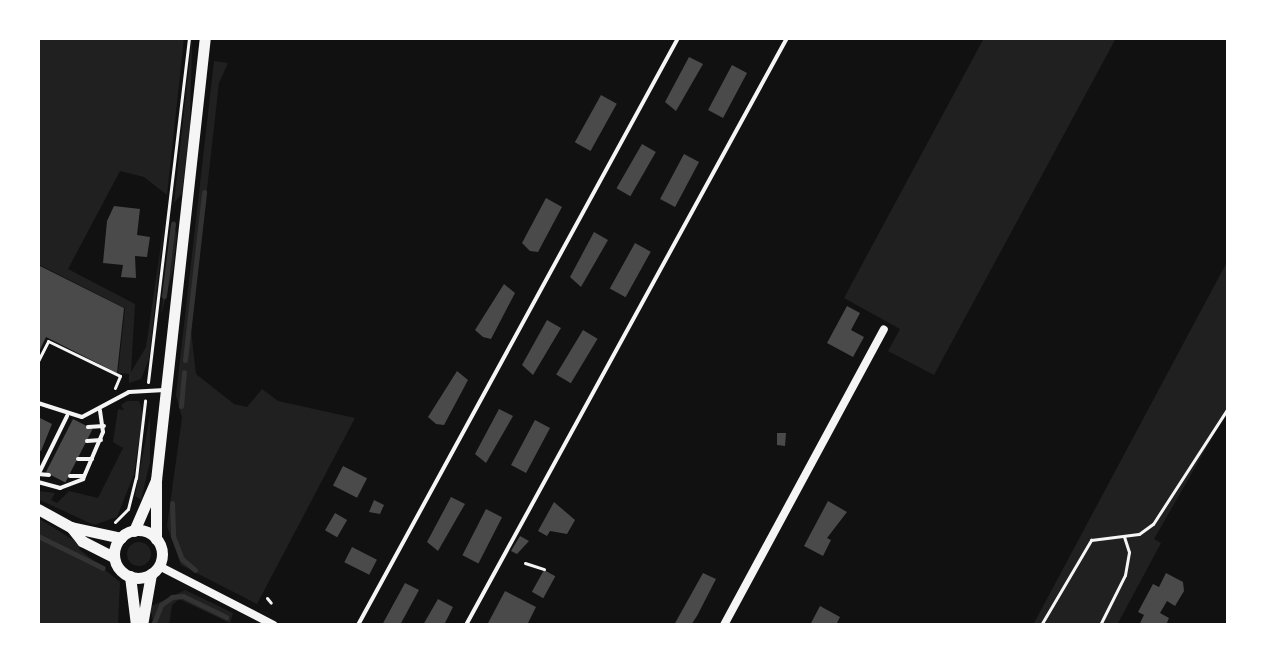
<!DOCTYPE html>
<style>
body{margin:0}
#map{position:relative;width:1266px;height:663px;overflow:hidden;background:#111;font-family:"Alegreya Sans",sans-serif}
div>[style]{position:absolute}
.green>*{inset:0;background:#202020}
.round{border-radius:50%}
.stream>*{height:5px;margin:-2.5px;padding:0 2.5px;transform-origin:2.5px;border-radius:2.5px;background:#333}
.building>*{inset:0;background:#4a4a4a;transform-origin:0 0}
.path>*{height:3px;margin:-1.5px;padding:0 1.5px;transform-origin:1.5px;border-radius:1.5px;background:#f5f5f5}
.service>*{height:4px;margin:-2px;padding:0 2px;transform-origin:2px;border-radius:2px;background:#f5f5f5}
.minor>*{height:8px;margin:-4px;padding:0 4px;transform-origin:4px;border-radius:4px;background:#f5f5f5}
.tertiary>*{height:11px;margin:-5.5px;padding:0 5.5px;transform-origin:5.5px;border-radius:5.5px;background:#f5f5f5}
.tertiary>.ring{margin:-5.5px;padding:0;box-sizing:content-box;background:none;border:11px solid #f5f5f5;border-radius:50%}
span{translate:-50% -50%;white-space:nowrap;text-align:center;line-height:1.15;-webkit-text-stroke:8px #fff;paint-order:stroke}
.frame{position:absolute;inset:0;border:40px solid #fff;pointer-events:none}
</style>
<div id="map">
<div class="green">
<div style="clip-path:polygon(38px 38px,184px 38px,167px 195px,144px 177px,120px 171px,68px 269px,135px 304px,131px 372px,146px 347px,165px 217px,149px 359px,141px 379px,129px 383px,129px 374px,118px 373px,125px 308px,38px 264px)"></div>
<div style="clip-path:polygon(192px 38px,190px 125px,182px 193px,174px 203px)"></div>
<div style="clip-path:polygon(984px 38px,1116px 38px,934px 375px,888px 351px,900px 329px,844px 298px)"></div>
<div style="clip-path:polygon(214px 61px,228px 63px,219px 83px,191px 331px,196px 374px,234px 404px,247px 407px,262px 389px,278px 401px,355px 418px,257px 604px,181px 565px,167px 526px,182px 418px,176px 395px)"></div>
<div style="clip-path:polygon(172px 222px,177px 234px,173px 270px,161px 315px)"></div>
<div style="clip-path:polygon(1228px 260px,1228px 419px,1224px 417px,1154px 539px,1161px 543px,1117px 625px,1033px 625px)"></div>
<div style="clip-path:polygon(127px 401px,139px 401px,143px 414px,134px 474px,117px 517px,94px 525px,40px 500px,38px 491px,55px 493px,51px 500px,57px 503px,69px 491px,98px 498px,123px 448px,113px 442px,118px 409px,124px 410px,121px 405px)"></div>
<div style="clip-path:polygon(150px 416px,150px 462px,141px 500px,135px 496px)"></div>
<div style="clip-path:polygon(38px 518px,81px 545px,79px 549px,120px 582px,118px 625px,38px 625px)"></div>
<div class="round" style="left:127px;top:542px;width:24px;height:24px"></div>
<div style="clip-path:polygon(185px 590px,233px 613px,230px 623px,179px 599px,172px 605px,169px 625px,154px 625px,150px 607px)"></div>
</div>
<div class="stream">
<div style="left:164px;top:296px;width:73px;rotate:-82.9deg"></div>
<div style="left:185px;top:360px;width:169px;rotate:-83.5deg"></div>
<div style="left:181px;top:406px;width:34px;rotate:-85deg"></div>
<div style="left:172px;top:503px;width:33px;rotate:88deg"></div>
<div style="left:173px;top:536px;width:25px;rotate:69deg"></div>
<div style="left:182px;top:559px;width:17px;rotate:40deg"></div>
<div style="left:38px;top:536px;width:72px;rotate:26.2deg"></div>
<div style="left:172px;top:597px;width:11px;rotate:-5deg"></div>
<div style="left:183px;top:596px;width:48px;rotate:26deg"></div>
<div style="left:153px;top:625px;width:22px;rotate:-68deg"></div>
<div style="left:161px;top:605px;width:14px;rotate:-36deg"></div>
</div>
<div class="building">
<div style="clip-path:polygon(689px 57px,703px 64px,676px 111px,665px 102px)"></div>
<div style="left:732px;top:65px;width:17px;height:51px;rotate:28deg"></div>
<div style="left:601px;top:95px;width:18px;height:54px;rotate:29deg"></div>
<div style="left:642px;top:144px;width:16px;height:51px;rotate:30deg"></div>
<div style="left:684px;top:154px;width:17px;height:51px;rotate:28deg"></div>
<div style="clip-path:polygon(546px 198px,562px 207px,538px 252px,530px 251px,522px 243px)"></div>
<div style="clip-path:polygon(114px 206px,140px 209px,137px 235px,150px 237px,147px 257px,135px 256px,136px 278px,121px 277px,123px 265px,103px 263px,107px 221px)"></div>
<div style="clip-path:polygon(594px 232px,608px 240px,581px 287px,570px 277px)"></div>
<div style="left:635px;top:243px;width:18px;height:52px;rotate:29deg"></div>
<div style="clip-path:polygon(38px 265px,124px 308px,117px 373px,46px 337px,38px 354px)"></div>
<div style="clip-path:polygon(504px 284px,515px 293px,491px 339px,483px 337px,475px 330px)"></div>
<div style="clip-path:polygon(847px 306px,860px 313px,851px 330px,864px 337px,853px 357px,827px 343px)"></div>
<div style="clip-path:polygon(547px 320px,561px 328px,533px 375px,522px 365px)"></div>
<div style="left:583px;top:330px;width:17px;height:52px;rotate:31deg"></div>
<div style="clip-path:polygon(457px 371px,468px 380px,444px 425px,436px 424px,428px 417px)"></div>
<div style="clip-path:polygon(499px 409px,513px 416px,486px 463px,475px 454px)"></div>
<div style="clip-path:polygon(38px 417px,52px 424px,41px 451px,38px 450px)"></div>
<div style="left:73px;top:419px;width:22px;height:60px;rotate:27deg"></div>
<div style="left:535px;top:420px;width:17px;height:51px;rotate:28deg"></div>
<div style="clip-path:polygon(777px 433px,786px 433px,785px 446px,777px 445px)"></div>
<div style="left:343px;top:466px;width:27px;height:22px;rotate:27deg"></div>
<div style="clip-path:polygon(451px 497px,465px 504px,438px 551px,427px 542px)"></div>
<div style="clip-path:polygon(374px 500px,384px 505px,380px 514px,369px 512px)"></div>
<div style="clip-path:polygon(828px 501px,847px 512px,827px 538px,831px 540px,823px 556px,804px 546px)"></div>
<div style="clip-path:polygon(554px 502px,575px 520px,567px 534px,550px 531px,547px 536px,538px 531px)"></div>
<div style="left:486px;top:509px;width:18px;height:52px;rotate:27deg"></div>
<div style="left:335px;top:513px;width:14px;height:20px;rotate:30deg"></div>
<div style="clip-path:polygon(520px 536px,529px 541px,517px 554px,511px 551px)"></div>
<div style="left:352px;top:547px;width:28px;height:17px;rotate:27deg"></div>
<div style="left:544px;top:570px;width:13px;height:25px;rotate:29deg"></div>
<div style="clip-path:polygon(703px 573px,716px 579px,697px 616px,691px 625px,674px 625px)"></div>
<div style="clip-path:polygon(1166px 573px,1183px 582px,1184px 591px,1175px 606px,1167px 601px,1160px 613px,1169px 618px,1166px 625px,1139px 625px,1144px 615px,1138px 612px,1153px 584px,1159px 587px)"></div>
<div style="clip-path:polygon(405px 583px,419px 590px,400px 625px,382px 625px)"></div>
<div style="clip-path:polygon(505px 591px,536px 607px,527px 625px,487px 625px)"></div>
<div style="clip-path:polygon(438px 599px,453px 607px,444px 625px,423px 625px)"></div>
<div style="clip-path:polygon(820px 606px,840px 617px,836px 625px,810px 625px)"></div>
</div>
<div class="path">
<div style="left:38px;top:361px;width:22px;rotate:-63deg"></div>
<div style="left:48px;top:341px;width:80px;rotate:25.9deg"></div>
<div style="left:120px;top:376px;width:13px;rotate:113deg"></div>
<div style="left:148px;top:382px;width:346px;rotate:-83.2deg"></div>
<div style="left:115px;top:522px;width:18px;rotate:-45deg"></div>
<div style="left:128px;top:509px;width:32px;rotate:-76deg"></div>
<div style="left:136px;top:478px;width:78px;rotate:-83.3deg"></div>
<div style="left:525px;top:563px;width:20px;rotate:18deg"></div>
<div style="left:267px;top:598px;width:6px;rotate:51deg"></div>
<div style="left:1041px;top:625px;width:99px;rotate:-59.5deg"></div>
<div style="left:1091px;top:540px;width:48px;rotate:-7.1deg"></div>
<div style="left:1139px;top:534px;width:17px;rotate:-36deg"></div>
<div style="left:1153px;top:524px;width:138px;rotate:-57.1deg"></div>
<div style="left:1100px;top:625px;width:56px;rotate:-63.4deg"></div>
<div style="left:1125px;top:575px;width:23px;rotate:-80deg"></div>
<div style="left:1129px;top:552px;width:16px;rotate:-108deg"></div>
</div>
<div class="service">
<div style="left:38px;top:403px;width:46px;rotate:17.7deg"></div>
<div style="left:82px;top:417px;width:53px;rotate:-28deg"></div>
<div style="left:129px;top:392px;width:36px;rotate:-3deg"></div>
<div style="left:88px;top:427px;width:16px;rotate:-4deg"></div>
<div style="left:87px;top:441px;width:14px;rotate:-4deg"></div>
<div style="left:78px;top:459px;width:14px"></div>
<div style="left:38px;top:474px;width:11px;rotate:5deg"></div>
<div style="left:38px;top:475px;width:66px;rotate:-63.8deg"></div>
<div style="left:70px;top:476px;width:14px"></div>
<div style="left:38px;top:482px;width:23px;rotate:15deg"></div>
<div style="left:60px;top:488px;width:25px;rotate:-21deg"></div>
<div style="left:83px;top:479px;width:51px;rotate:-66.9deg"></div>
<div style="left:103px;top:432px;width:22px;rotate:-98deg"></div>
<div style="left:358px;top:625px;width:669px;rotate:-61.4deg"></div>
<div style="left:466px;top:625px;width:669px;rotate:-61.33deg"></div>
</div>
<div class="minor">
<div style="left:159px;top:566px;width:129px;rotate:27.2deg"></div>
<div style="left:724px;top:625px;width:336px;rotate:-61.6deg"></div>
</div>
<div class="tertiary">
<div style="left:156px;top:480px;width:59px;rotate:90deg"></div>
<div style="left:38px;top:509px;width:38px;rotate:29deg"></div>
<div style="left:71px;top:527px;width:51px;rotate:12.4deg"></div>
<div style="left:71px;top:527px;width:18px;rotate:52deg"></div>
<div style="left:82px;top:541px;width:36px;rotate:27deg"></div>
<div class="ring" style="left:114px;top:530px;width:37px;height:37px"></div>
<div style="left:134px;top:531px;width:56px;rotate:-66.7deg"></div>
<div style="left:156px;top:480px;width:445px;rotate:-83.7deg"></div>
<div style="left:130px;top:576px;width:49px;rotate:83deg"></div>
<div style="left:142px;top:625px;width:52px;rotate:-80deg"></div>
</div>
<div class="frame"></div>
</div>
